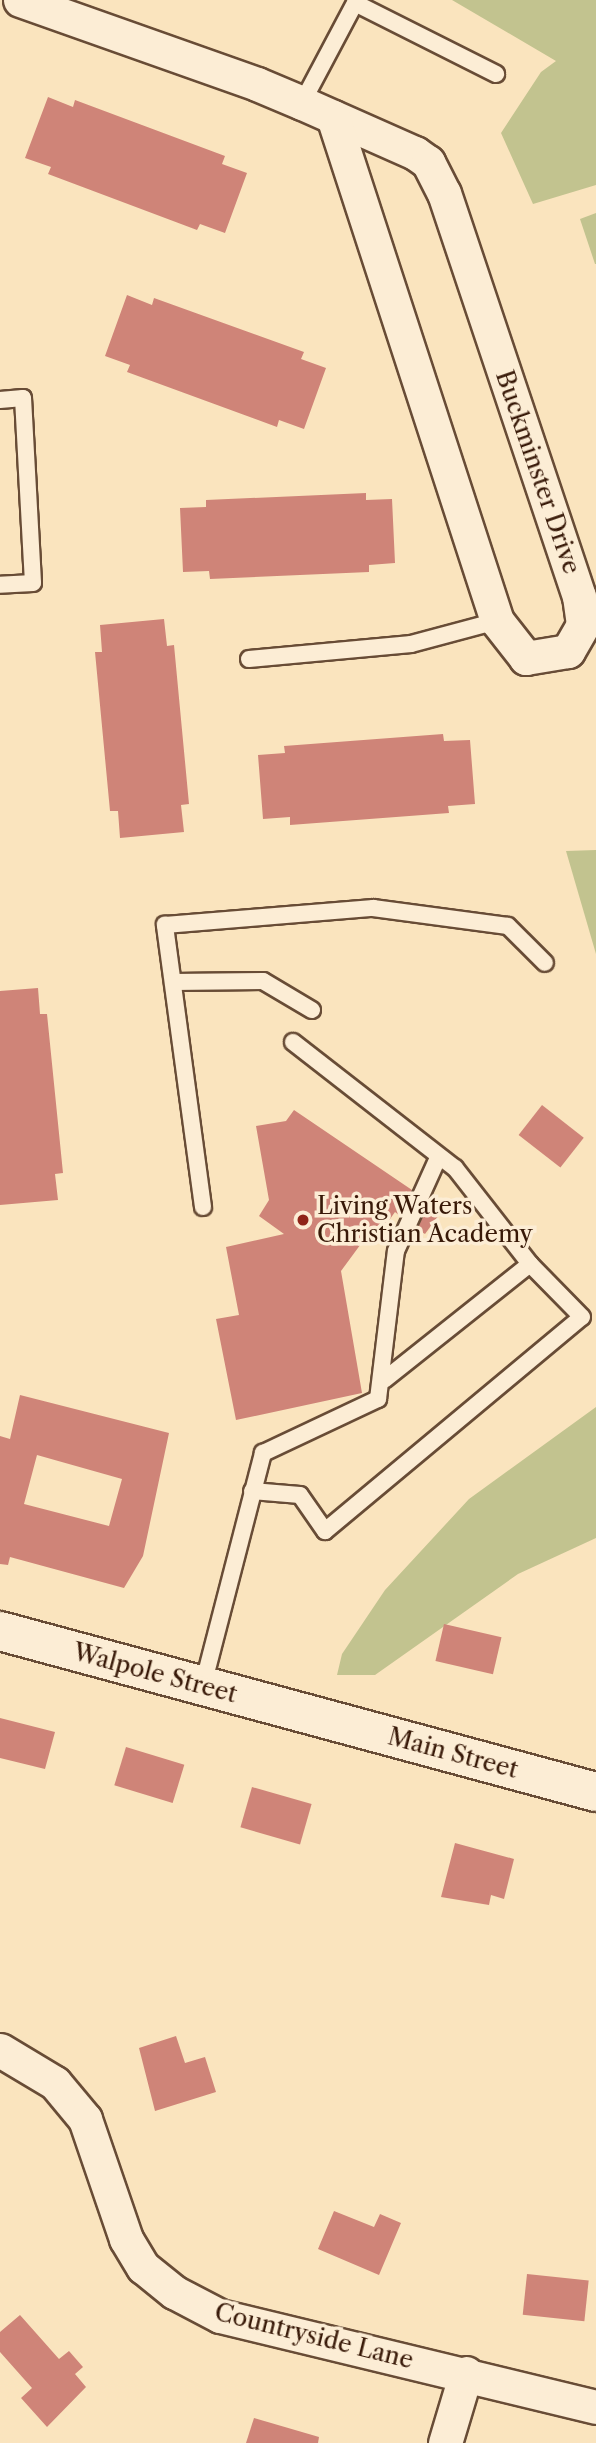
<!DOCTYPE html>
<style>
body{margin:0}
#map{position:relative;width:596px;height:2443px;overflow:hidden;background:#fae4be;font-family:"Libre Caslon Text",serif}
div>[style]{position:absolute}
.green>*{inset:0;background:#c2c38f}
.building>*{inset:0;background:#cf8478;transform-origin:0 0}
.roads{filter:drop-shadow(2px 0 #684c36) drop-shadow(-2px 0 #684c36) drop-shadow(0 2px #684c36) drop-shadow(0 -2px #684c36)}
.service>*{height:16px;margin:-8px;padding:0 8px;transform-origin:8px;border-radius:8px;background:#fcedd5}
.minor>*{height:33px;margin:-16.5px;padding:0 16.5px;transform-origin:16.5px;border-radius:16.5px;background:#fcedd5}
.secondary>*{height:38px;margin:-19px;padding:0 19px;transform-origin:19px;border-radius:19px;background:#fcedd5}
.dots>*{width:19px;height:19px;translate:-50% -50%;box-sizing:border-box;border:4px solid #fcedd5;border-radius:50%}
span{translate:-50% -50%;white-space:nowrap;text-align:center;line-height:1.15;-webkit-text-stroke:7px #fcedd5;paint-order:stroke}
.street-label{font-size:24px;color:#381908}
.poi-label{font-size:24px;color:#381908}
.left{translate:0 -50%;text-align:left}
</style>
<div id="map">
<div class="green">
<div style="clip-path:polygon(452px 0,596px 0,596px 185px,533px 204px,501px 133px,541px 72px,556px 61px)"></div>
<div style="clip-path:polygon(596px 213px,596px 264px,595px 264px,580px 219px)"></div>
<div style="clip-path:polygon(596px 850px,596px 954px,566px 851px)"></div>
<div style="clip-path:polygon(596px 1407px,596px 1538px,518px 1574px,375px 1675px,337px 1675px,342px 1654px,385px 1590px,469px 1499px)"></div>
</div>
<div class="building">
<div style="clip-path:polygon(48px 97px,73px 107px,75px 100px,225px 156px,222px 164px,247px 173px,225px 233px,200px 224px,197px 230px,48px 174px,51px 167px,25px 158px)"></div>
<div style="clip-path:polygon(127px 295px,152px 305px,154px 298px,304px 352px,301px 359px,326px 368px,304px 429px,279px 420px,277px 427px,127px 372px,130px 365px,105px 356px)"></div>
<div style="clip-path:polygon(366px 493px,366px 500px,392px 499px,395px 563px,369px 565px,369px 572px,210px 579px,209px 571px,183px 572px,180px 508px,206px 507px,206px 500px)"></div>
<div style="clip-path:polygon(164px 619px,167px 646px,174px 645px,189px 804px,181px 805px,184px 832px,120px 838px,118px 811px,110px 811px,95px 652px,102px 652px,100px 625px)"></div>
<div style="clip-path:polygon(443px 734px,444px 741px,470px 740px,475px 804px,448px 806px,449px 813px,290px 825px,290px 817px,263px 819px,258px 755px,285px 753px,284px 746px)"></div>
<div style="clip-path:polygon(38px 988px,40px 1014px,47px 1014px,63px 1173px,55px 1174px,58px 1200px,0 1205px,0 991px)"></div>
<div style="left:542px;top:1105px;width:53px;height:38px;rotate:38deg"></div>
<div style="clip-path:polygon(294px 1110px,412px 1190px,400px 1216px,395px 1212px,373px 1243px,366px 1237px,341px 1271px,362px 1393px,236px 1420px,216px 1319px,239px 1315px,226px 1247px,284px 1234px,259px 1216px,269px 1200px,256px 1126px,286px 1121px)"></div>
<div style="clip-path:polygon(429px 1203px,441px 1212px,425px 1234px,417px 1229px)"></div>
<div style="clip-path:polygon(evenodd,20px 1395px,169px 1433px,143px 1556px,124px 1588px,10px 1557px,8px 1565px,0 1564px,0 1436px,10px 1439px,20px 1395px,37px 1455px,122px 1479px,109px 1526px,24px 1504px,37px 1455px)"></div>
<div style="left:444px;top:1624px;width:59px;height:38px;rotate:13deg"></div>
<div style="clip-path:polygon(0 1718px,55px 1732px,45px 1769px,0 1758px)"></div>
<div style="left:126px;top:1747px;width:61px;height:40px;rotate:17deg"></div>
<div style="left:252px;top:1787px;width:62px;height:42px;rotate:16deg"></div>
<div style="clip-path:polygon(455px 1843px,514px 1859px,504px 1899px,491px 1895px,489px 1905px,441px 1897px)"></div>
<div style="clip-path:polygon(176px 2036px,185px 2063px,205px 2057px,216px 2092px,155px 2111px,139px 2048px)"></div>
<div style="clip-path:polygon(334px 2211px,374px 2227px,380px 2214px,401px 2223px,379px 2275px,318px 2249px)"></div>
<div style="left:527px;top:2274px;width:62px;height:41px;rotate:6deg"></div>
<div style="clip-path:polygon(20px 2315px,59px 2359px,69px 2351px,83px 2367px,75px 2374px,86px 2387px,47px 2427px,21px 2398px,32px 2388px,0 2352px,0 2332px)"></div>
<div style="clip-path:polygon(254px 2418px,319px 2437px,318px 2443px,246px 2443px)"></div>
</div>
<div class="roads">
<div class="service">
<div style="left:302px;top:103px;width:113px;rotate:-62.1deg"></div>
<div style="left:355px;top:3px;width:158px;rotate:26.7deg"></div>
<div style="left:0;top:400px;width:23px;rotate:-5deg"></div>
<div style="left:23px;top:398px;width:185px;rotate:86.9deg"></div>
<div style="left:33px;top:583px;width:33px;rotate:177deg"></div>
<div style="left:249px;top:659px;width:163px;rotate:-5.3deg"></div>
<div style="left:411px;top:644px;width:89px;rotate:-15deg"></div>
<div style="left:173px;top:982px;width:90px;rotate:-0.6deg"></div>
<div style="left:263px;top:981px;width:57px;rotate:30.6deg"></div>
<div style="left:293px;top:1042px;width:205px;rotate:37.9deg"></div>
<div style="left:455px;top:1168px;width:122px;rotate:52deg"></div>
<div style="left:203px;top:1207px;width:285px;rotate:-97.7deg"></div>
<div style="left:165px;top:925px;width:209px;rotate:-4.7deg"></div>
<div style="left:373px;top:908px;width:136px;rotate:7.6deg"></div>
<div style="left:508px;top:926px;width:52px;rotate:45deg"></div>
<div style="left:252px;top:1491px;width:48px;rotate:4.8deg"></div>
<div style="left:300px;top:1495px;width:44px;rotate:55.2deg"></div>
<div style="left:325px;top:1531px;width:334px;rotate:-39.8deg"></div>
<div style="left:582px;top:1317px;width:74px;rotate:-134.5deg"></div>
<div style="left:530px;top:1264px;width:186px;rotate:141.5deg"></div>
<div style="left:203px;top:1685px;width:240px;rotate:-75.5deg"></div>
<div style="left:263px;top:1453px;width:127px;rotate:-25.2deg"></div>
<div style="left:378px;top:1399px;width:149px;rotate:-83.1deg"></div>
<div style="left:396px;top:1251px;width:100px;rotate:-65.7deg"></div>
</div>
<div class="minor">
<div style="left:20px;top:0;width:251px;rotate:19.5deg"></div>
<div style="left:257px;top:84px;width:49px;rotate:22.9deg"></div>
<div style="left:302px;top:103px;width:124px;rotate:23.9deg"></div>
<div style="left:415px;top:153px;width:16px;rotate:35deg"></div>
<div style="left:428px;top:162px;width:35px;rotate:63deg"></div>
<div style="left:444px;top:193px;width:425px;rotate:71.5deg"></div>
<div style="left:579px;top:596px;width:29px;rotate:82deg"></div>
<div style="left:583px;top:625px;width:30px;rotate:120deg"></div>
<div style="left:568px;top:651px;width:43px;rotate:170.5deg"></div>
<div style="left:526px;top:658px;width:47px;rotate:-128.1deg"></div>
<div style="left:497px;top:621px;width:530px;rotate:-108.02deg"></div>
<div style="left:0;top:2050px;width:64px;rotate:31deg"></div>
<div style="left:55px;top:2083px;width:47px;rotate:50.2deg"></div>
<div style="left:85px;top:2119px;width:127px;rotate:71.1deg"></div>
<div style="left:126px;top:2239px;width:33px;rotate:59deg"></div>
<div style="left:143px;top:2267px;width:40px;rotate:39deg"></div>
<div style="left:174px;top:2292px;width:52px;rotate:27.6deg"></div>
<div style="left:220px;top:2316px;width:387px;rotate:13.6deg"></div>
<div style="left:445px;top:2443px;width:73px;rotate:-73.3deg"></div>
</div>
<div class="secondary">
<div style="left:0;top:1631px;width:617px;rotate:15.12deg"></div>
</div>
</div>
<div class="dots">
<div style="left:303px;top:1220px;background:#8f2418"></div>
</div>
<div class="street-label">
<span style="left:538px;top:472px;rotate:71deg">Buckminster Drive</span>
<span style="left:155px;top:1673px;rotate:15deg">Walpole Street</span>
<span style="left:453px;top:1753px;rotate:15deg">Main Street</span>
<span style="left:314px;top:2336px;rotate:14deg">Countryside Lane</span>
</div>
<div class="poi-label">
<span class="left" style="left:317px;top:1220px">Living Waters<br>Christian Academy</span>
</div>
</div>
